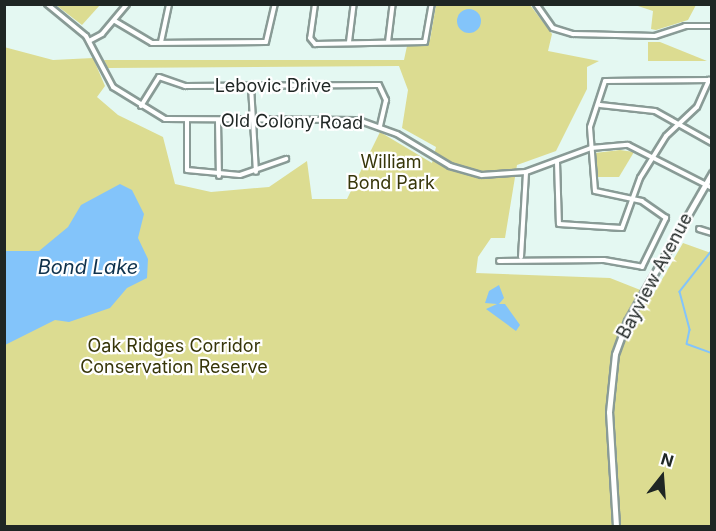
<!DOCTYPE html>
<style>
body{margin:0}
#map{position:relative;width:716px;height:531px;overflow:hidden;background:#e4f8f2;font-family:Inter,sans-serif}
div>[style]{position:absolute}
.green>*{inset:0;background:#dcdc91}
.water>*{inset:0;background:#83c4fa}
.round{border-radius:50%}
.stream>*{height:1.5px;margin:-0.75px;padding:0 0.75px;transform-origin:0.75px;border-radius:0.75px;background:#83c4fa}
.roads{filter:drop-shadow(2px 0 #899b96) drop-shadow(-2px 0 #899b96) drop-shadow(0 2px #899b96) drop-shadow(0 -2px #899b96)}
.minor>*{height:4px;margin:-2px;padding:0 2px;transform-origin:2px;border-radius:2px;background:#fff}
.major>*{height:5px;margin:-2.5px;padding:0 2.5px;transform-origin:2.5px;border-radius:2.5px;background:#fff}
span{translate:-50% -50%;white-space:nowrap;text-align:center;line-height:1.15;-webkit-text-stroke:4.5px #fff;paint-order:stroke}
.street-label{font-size:18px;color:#1f2624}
.park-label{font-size:18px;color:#373609}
.water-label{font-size:20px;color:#0f324d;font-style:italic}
.frame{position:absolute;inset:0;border:6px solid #1f2624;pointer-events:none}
.north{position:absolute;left:632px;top:447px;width:60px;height:60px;-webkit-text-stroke:4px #fff;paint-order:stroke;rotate:17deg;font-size:16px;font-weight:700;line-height:24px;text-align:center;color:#1f2624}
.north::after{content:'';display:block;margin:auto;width:21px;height:27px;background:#1f2624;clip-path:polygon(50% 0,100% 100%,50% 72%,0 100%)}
</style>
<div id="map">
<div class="green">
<div style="clip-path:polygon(56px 5px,100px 5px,82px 25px)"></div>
<div style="clip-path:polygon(436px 5px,530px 5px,552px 34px,548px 51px,599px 61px,587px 67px,587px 89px,556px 151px,517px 165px,505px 238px,491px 238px,478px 257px,476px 273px,610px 278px,653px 295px,683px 243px,711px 253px,711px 526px,5px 526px,4px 47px,53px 60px,93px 58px,105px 86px,97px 97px,118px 115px,163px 137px,175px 184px,211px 192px,269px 187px,307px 161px,312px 199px,347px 199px,380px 132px,432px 163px,436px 147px,402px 128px,408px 90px,399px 66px,108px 68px,104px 60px,404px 60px,407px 46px,424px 46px,430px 40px)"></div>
<div style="clip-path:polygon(635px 5px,696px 5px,688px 20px,656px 30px,651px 29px,653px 11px)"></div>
<div style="clip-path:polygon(648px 42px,660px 42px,707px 61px,648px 61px)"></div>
<div style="clip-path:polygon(620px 150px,634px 152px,619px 177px,597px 177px,595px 153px)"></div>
</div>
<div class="water">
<div class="round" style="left:457px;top:9px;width:24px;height:24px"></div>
<div style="clip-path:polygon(120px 184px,132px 190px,144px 214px,138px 238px,148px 259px,147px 278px,127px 288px,110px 308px,69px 322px,55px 320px,5px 345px,5px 251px,39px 251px,68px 227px,81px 205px)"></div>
<div style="clip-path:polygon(499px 285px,504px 298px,499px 304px,505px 304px,520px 325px,516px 331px,486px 309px,497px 304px,485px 303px,489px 291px)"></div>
</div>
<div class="stream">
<div style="left:712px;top:251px;width:52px;rotate:128deg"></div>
<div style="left:680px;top:292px;width:39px;rotate:75deg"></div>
<div style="left:690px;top:330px;width:14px;rotate:102deg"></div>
<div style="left:687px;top:344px;width:27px;rotate:20deg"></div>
</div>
<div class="roads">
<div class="minor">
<div style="left:47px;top:4px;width:50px;rotate:39.4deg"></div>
<div style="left:86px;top:36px;width:58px;rotate:62.1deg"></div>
<div style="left:113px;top:87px;width:61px;rotate:31.6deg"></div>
<div style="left:165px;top:119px;width:193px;rotate:0.3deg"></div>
<div style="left:358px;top:120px;width:41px;rotate:19.7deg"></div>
<div style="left:397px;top:134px;width:62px;rotate:31.1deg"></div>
<div style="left:450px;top:166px;width:33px;rotate:16deg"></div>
<div style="left:482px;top:175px;width:44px;rotate:-3.9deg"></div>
<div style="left:526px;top:172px;width:69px;rotate:-20.3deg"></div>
<div style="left:591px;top:148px;width:37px;rotate:-5deg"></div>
<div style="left:628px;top:145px;width:94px;rotate:27.1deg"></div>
<div style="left:315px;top:4px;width:34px;rotate:98deg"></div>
<div style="left:310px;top:38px;width:8px;rotate:50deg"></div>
<div style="left:315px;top:44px;width:110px;rotate:-1deg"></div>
<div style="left:425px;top:42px;width:39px;rotate:-80deg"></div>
<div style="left:536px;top:4px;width:29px;rotate:55deg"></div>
<div style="left:553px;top:28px;width:21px;rotate:17deg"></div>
<div style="left:573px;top:34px;width:82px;rotate:1.4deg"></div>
<div style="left:655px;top:36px;width:32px;rotate:-18deg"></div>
<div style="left:685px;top:26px;width:27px"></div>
<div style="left:115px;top:21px;width:43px;rotate:30.7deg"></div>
<div style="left:152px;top:43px;width:114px;rotate:-0.5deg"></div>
<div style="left:266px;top:42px;width:39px;rotate:-77deg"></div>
<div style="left:89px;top:41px;width:15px;rotate:-28deg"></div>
<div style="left:102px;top:34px;width:39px;rotate:-50deg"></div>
<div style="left:161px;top:42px;width:39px;rotate:-78deg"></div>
<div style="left:349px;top:42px;width:38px;rotate:-83deg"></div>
<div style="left:388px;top:42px;width:38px;rotate:-83deg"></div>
<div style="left:251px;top:86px;width:86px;rotate:86.7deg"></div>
<div style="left:600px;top:105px;width:55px;rotate:6.2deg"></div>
<div style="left:655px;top:111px;width:65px;rotate:29.3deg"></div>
<div style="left:141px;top:106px;width:34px;rotate:-58deg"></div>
<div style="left:159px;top:77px;width:28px;rotate:19deg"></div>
<div style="left:185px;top:86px;width:194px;rotate:-0.3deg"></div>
<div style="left:379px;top:85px;width:17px;rotate:65deg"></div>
<div style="left:386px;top:100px;width:27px;rotate:103deg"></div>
<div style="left:187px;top:121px;width:49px;rotate:90deg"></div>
<div style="left:187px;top:170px;width:53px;rotate:5.4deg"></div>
<div style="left:240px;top:175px;width:49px;rotate:-19.2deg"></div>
<div style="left:218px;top:121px;width:55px;rotate:89deg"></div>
<div style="left:557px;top:162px;width:62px;rotate:88.2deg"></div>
<div style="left:559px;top:224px;width:63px;rotate:3.6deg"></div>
<div style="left:622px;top:228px;width:53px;rotate:-70.2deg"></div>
<div style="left:640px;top:178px;width:49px;rotate:-58.2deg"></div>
<div style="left:666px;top:136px;width:42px;rotate:-43.1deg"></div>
<div style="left:697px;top:107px;width:30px;rotate:-66deg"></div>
<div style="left:699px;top:229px;width:14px;rotate:17deg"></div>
<div style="left:521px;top:257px;width:85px;rotate:-86.6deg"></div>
<div style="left:499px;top:261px;width:105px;rotate:-0.5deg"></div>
<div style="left:604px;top:260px;width:39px;rotate:10deg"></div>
<div style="left:642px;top:267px;width:55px;rotate:-63.9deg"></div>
<div style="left:666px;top:218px;width:29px;rotate:-145deg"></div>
<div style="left:642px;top:201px;width:48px;rotate:-168deg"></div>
<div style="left:595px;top:191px;width:64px;rotate:-94.5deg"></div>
<div style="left:590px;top:127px;width:48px;rotate:-71.9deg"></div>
<div style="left:605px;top:81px;width:107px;rotate:-0.5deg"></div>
</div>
<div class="major">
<div style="left:616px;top:526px;width:114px;rotate:-93.5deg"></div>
<div style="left:609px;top:412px;width:58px;rotate:-84.1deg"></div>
<div style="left:615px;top:354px;width:35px;rotate:-70deg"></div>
<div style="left:627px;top:321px;width:171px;rotate:-60.1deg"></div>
</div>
</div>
<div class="street-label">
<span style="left:273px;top:86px">Lebovic Drive</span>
<span style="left:292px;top:122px;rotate:1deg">Old Colony Road</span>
<span style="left:655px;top:276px;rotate:-62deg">Bayview Avenue</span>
</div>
<div class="park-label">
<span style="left:391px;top:173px">William<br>Bond Park</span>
<span style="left:174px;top:357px">Oak Ridges Corridor<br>Conservation Reserve</span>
</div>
<div class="water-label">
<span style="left:88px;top:267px">Bond Lake</span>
</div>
<div class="frame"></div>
<div class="north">N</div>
</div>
